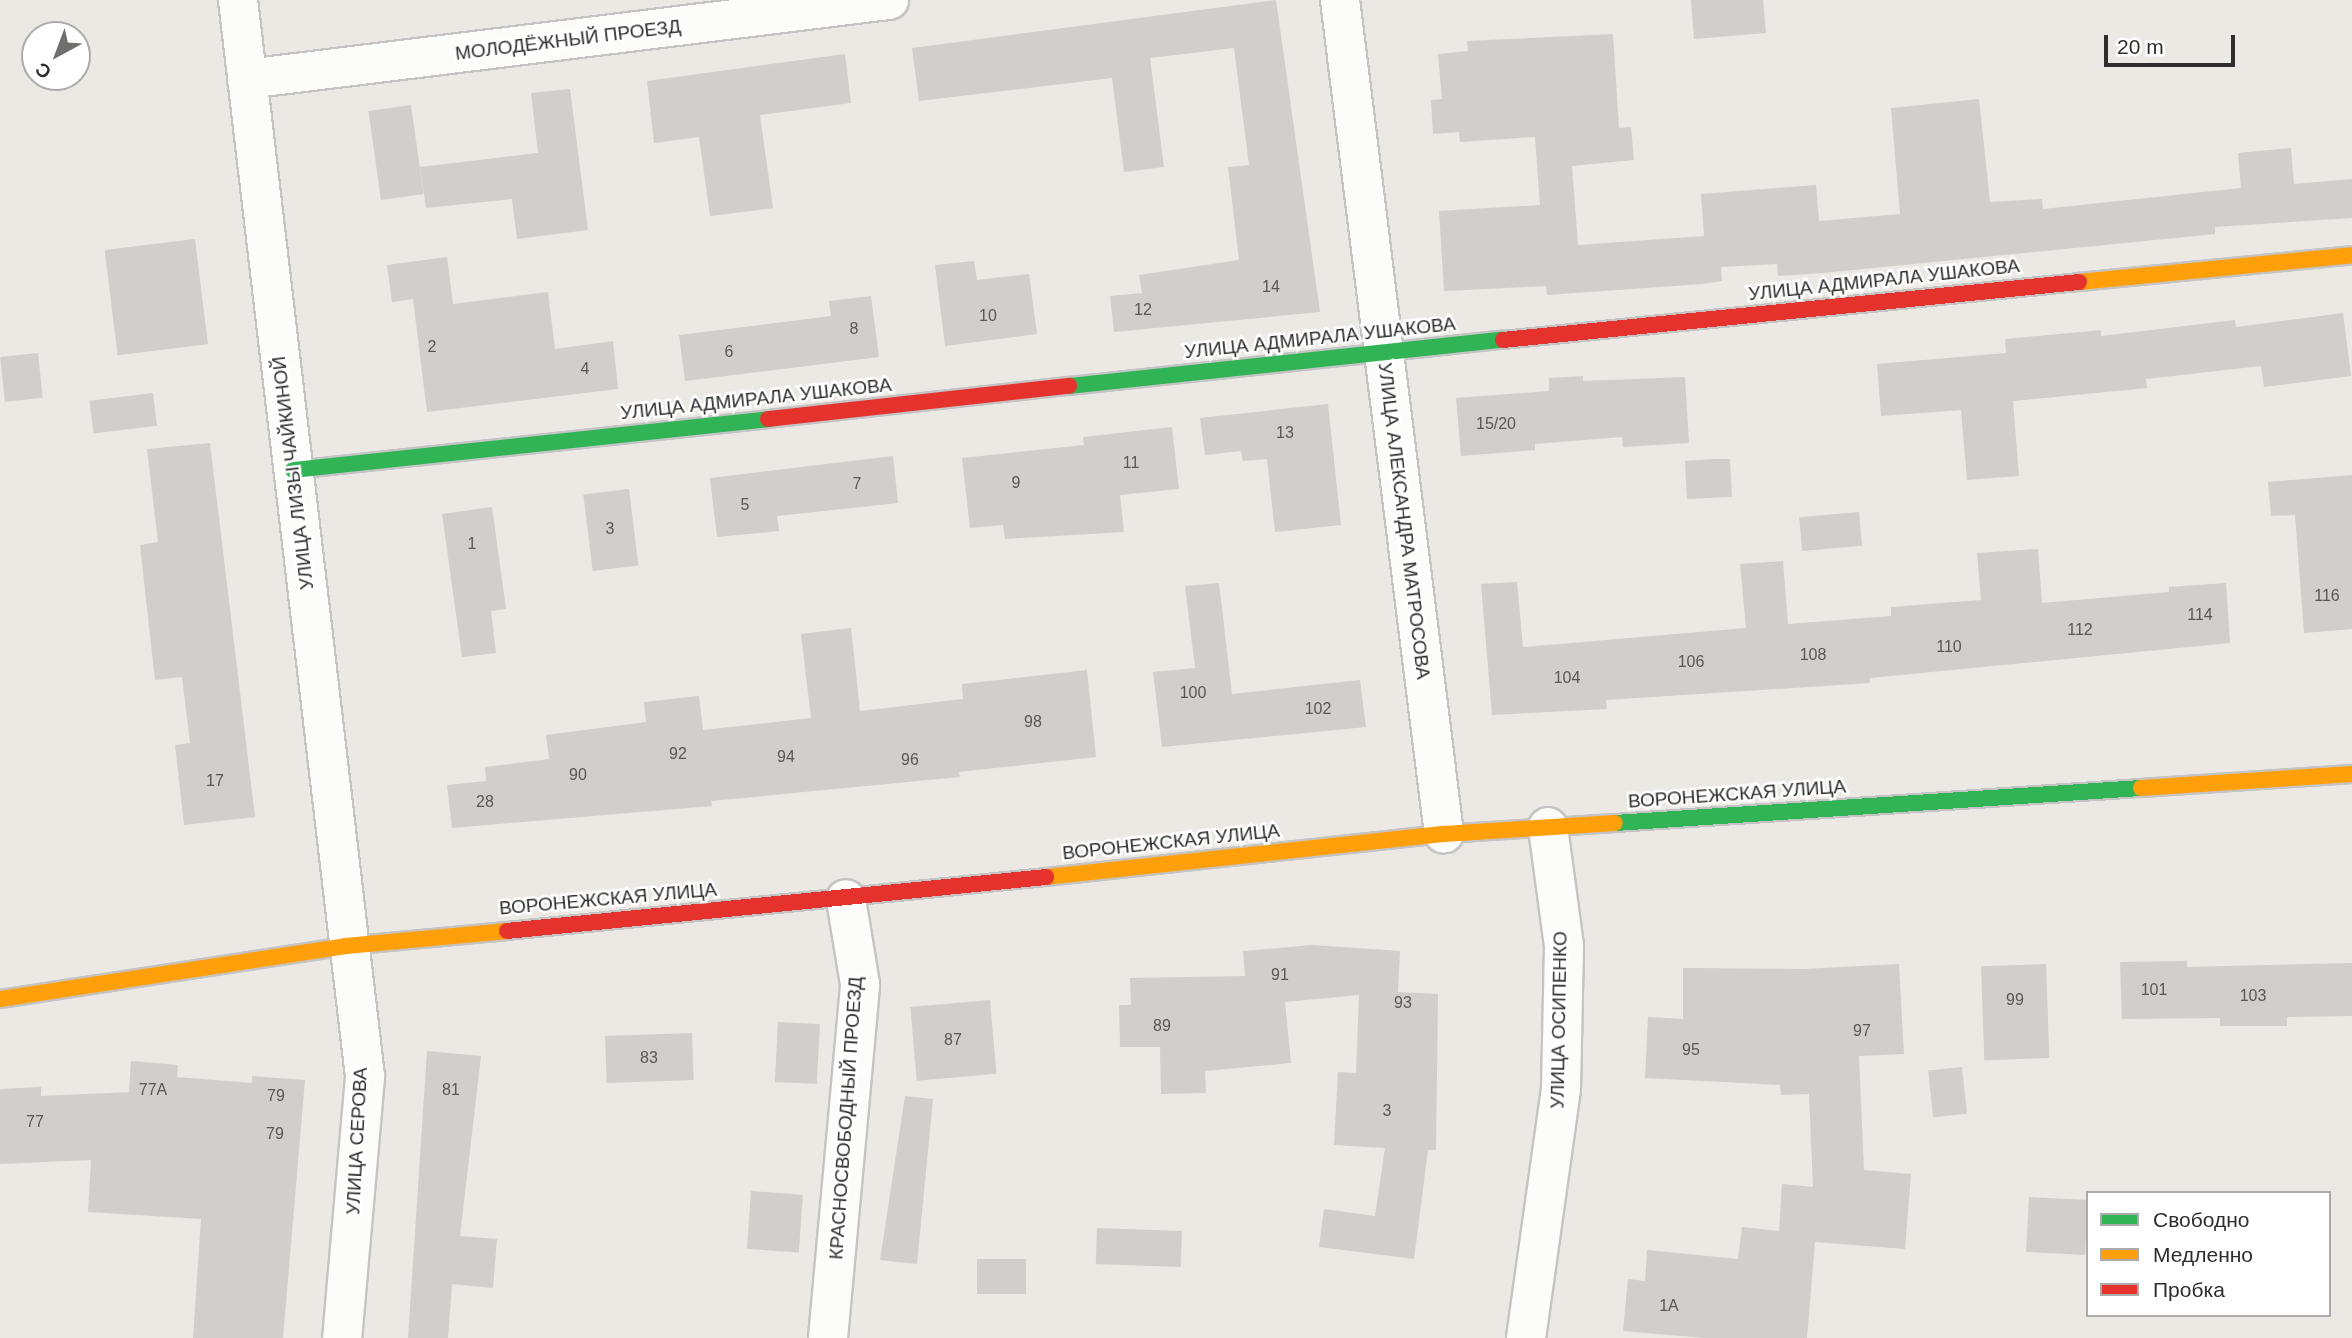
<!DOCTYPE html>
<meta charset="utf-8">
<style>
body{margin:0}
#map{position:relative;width:2352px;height:1338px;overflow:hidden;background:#ece8e4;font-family:Arial,sans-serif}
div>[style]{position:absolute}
.building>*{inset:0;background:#d1cecb;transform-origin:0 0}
.roads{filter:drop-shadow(2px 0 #c5c4c5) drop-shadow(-2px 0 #c5c4c5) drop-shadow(0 2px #c5c4c5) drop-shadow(0 -2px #c5c4c5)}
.street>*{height:38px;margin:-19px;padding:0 19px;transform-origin:19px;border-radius:19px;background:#fcfcfb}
.fast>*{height:16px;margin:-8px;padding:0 8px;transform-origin:8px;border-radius:8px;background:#30b455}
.slow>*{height:16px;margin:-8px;padding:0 8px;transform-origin:8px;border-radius:8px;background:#ff9f0a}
.jam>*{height:16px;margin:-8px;padding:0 8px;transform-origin:8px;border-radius:8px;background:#e5322d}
span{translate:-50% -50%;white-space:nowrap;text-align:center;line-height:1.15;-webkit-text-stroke:5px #fff;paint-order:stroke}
.number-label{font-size:16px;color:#585857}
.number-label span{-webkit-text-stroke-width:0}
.street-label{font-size:19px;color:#2e2e2e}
.legend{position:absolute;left:2086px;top:1191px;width:245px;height:126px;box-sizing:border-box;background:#fff;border:2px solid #ababab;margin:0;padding:9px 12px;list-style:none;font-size:21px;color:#2e2e2e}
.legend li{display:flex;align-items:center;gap:14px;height:35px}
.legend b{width:35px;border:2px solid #ababab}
.north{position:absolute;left:21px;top:21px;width:70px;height:70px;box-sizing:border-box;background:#fff;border:2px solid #ababab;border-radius:50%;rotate:221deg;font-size:19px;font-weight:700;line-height:28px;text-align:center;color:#2e2e2e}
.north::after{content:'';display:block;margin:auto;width:24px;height:32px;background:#706f6e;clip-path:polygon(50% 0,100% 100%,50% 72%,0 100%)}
.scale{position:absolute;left:2104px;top:35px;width:131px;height:32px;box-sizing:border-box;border:4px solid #2e2e2e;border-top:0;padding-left:9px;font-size:21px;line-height:24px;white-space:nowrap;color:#2e2e2e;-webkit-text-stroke:5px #fff;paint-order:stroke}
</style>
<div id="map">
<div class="building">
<div style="clip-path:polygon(1276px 0,1320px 312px,1114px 332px,1110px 296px,1142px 293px,1139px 275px,1239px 260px,1228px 167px,1249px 165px,1234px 48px,1150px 58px,1164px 167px,1124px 172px,1112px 78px,919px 101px,912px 48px)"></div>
<div style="clip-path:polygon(1691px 0,1763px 0,1766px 33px,1694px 39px)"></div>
<div style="clip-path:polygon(1613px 34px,1619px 128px,1631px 127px,1634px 160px,1572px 166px,1578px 245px,1704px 236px,1701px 194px,1816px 185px,1819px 221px,1900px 214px,1891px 108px,1979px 99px,1990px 202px,2042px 199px,2043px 209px,2241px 188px,2238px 153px,2291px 148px,2294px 184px,2352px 179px,2352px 218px,2215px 227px,2215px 234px,1823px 273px,1778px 276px,1777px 264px,1721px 267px,1722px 281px,1702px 284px,1547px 295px,1546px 286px,1444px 291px,1439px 211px,1540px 205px,1535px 137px,1460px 142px,1459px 132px,1433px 134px,1431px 100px,1442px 99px,1438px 54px,1468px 51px,1467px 41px)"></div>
<div style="clip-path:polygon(845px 54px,851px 103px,760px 115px,773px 208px,710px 216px,699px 137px,654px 143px,647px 81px)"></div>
<div style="clip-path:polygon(570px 89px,588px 230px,517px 239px,512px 199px,426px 208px,420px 167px,538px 153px,531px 93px)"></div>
<div style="left:411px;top:105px;width:90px;height:43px;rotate:82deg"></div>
<div style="left:195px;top:239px;width:106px;height:91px;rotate:83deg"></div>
<div style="clip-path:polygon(447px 257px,453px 304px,548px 292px,555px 349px,613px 341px,618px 389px,427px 412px,413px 299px,392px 302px,387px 265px)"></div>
<div style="clip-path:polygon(974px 261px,977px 280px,1029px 274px,1037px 334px,945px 346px,935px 265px)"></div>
<div style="clip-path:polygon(871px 296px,879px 357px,685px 381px,679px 335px,831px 316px,829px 301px)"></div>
<div style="clip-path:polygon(2343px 313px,2351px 376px,2264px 387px,2261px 366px,2146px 379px,2147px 388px,2013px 401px,2019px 476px,1967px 480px,1961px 410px,1881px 416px,1877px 364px,2006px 353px,2005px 339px,2101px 330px,2101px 336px,2235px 320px,2236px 327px)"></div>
<div style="left:38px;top:353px;width:45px;height:38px;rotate:84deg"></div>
<div style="clip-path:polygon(1583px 376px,1583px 381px,1685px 377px,1689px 443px,1623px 447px,1622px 437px,1535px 444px,1535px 450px,1461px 456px,1456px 398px,1549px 391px,1549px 378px)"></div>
<div style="left:153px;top:393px;width:33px;height:64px;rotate:83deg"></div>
<div style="clip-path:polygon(1328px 404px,1341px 525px,1275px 532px,1267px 459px,1243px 461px,1241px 451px,1205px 455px,1200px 418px)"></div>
<div style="clip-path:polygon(1172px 427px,1179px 489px,1120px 495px,1124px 532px,1005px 539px,1003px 525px,970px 528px,962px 458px,1084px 445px,1083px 437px)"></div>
<div style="clip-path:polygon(210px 443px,255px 817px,184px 825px,175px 745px,190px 743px,182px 677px,155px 680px,140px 545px,158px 542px,147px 449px)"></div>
<div style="clip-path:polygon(893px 456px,898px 503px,777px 516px,779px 531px,717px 537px,710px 478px)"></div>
<div style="clip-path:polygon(1714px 459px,1730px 459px,1732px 497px,1687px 499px,1685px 461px)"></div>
<div style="clip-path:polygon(2352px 475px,2352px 629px,2304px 633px,2295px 515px,2271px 516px,2268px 482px)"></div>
<div style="left:629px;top:489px;width:77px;height:46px;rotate:83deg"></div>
<div style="clip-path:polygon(492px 507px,506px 609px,491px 611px,496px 653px,462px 657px,442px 514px)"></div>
<div style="left:1859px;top:512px;width:34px;height:60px;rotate:85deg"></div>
<div style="clip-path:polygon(2038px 549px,2042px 603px,2169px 592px,2169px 587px,2226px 583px,2230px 643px,1870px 678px,1870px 683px,1606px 700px,1607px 709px,1492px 715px,1481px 584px,1517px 582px,1523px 647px,1746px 628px,1740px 564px,1783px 561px,1788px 624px,1891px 616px,1891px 607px,1981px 600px,1977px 553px)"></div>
<div style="clip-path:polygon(1219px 583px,1232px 694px,1360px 680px,1366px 727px,1162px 747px,1153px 672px,1195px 668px,1185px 586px)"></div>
<div style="clip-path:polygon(851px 628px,860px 711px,963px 699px,962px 684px,1087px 670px,1096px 757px,959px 772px,960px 777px,711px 801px,712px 806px,452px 828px,447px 785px,486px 781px,485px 767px,549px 759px,546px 735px,646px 722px,644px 702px,699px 696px,703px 730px,811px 718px,801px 634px)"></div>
<div style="clip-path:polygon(1312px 945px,1400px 951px,1398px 992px,1438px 994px,1436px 1150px,1428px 1150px,1414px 1259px,1319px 1247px,1324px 1209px,1375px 1216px,1385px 1148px,1334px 1145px,1338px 1072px,1356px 1073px,1359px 995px,1285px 1002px,1291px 1063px,1205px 1071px,1206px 1093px,1161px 1094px,1160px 1047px,1120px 1047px,1119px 1005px,1131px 1005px,1130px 978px,1245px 976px,1243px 951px)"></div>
<div style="clip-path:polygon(2187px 961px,2187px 967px,2352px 963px,2352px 1016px,2287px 1017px,2287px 1026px,2220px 1026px,2220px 1018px,2122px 1019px,2120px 962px)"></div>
<div style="clip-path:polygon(1899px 964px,1904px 1054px,1859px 1056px,1864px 1170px,1911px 1174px,1905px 1249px,1815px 1242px,1807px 1338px,1704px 1338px,1623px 1331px,1628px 1279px,1645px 1281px,1647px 1250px,1738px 1259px,1742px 1227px,1779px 1231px,1782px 1184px,1813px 1187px,1809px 1094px,1781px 1095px,1780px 1085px,1645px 1078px,1648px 1017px,1683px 1019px,1683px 968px,1804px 969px)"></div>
<div style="left:2046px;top:964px;width:94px;height:65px;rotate:88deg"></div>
<div style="left:990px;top:1000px;width:74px;height:80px;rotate:85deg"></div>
<div style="left:778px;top:1022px;width:42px;height:60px;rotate:3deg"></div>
<div style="left:692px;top:1033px;width:47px;height:87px;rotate:88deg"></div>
<div style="clip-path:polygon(427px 1051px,481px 1056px,460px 1236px,497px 1239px,493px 1288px,452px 1284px,448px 1338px,408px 1338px)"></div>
<div style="clip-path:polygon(131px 1061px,178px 1065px,177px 1077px,252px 1083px,252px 1076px,305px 1080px,283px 1338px,193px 1338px,201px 1219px,88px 1212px,91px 1160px,0 1164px,0 1089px,41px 1087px,41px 1096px,129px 1092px)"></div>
<div style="left:1962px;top:1067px;width:47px;height:34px;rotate:84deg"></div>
<div style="clip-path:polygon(905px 1096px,933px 1099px,917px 1264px,880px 1260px)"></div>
<div style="left:751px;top:1191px;width:52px;height:58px;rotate:4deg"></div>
<div style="left:2029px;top:1197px;width:59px;height:55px;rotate:3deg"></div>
<div style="left:1097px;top:1228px;width:85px;height:36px;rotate:2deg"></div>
<div style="left:977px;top:1259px;width:49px;height:35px"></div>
</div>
<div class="roads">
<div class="street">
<div style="left:238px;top:0;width:1084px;rotate:83.27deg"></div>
<div style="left:365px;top:1077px;width:262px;rotate:95deg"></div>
<div style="left:1340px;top:0;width:840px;rotate:82.89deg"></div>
<div style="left:247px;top:79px;width:647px;rotate:-7.02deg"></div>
<div style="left:828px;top:1338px;width:355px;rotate:-84.8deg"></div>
<div style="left:860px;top:984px;width:86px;rotate:-99.4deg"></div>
<div style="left:1526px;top:1338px;width:251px;rotate:-82deg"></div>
<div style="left:1561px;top:1089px;width:143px;rotate:-88.8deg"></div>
<div style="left:1564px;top:946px;width:120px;rotate:-97.7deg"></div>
</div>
<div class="fast">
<div style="left:1069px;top:386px;width:436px;rotate:-6.1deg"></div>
<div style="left:293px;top:470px;width:478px;rotate:-6.1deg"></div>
<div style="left:1615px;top:823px;width:527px;rotate:-3.81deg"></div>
</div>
<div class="slow">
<div style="left:2079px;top:282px;width:274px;rotate:-5.6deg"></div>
<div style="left:2141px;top:788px;width:211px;rotate:-3.8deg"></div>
<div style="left:1046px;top:877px;width:400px;rotate:-6.2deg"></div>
<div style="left:1444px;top:834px;width:171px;rotate:-3.7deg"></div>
<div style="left:0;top:999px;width:350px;rotate:-8.7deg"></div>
<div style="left:346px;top:946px;width:162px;rotate:-5.3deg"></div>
</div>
<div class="jam">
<div style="left:1503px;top:340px;width:579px;rotate:-5.75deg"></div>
<div style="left:768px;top:419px;width:303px;rotate:-6.3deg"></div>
<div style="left:507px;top:931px;width:542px;rotate:-5.72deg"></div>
</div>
</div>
<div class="number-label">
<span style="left:1271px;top:287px">14</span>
<span style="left:1143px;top:310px">12</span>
<span style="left:988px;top:316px">10</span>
<span style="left:854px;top:329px">8</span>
<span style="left:432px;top:347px">2</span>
<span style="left:729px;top:352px">6</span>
<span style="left:585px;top:369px">4</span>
<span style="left:1496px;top:424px">15/20</span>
<span style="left:1285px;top:433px">13</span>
<span style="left:1131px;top:463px">11</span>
<span style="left:1016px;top:483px">9</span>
<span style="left:857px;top:484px">7</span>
<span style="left:745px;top:505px">5</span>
<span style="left:610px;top:529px">3</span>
<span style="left:472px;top:544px">1</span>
<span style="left:2327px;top:596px">116</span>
<span style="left:2200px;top:615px">114</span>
<span style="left:2080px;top:630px">112</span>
<span style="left:1949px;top:647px">110</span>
<span style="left:1813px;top:655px">108</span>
<span style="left:1691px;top:662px">106</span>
<span style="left:1567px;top:678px">104</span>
<span style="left:1193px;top:693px">100</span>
<span style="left:1318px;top:709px">102</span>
<span style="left:1033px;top:722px">98</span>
<span style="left:678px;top:754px">92</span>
<span style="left:786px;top:757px">94</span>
<span style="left:910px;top:760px">96</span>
<span style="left:578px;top:775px">90</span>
<span style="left:215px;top:781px">17</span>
<span style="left:485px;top:802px">28</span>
<span style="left:1280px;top:975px">91</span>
<span style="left:2154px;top:990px">101</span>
<span style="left:2253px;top:996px">103</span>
<span style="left:2015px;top:1000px">99</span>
<span style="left:1403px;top:1003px">93</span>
<span style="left:1162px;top:1026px">89</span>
<span style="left:1862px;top:1031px">97</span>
<span style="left:953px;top:1040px">87</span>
<span style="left:1691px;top:1050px">95</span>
<span style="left:649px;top:1058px">83</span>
<span style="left:153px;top:1090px">77А</span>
<span style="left:451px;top:1090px">81</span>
<span style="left:276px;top:1096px">79</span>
<span style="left:1387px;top:1111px">3</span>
<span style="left:35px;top:1122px">77</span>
<span style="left:275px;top:1134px">79</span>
<span style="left:1669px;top:1306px">1А</span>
</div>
<div class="street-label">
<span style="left:568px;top:40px;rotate:-7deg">МОЛОДЁЖНЫЙ ПРОЕЗД</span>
<span style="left:1884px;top:280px;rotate:-6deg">УЛИЦА АДМИРАЛА УШАКОВА</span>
<span style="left:1320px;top:338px;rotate:-6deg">УЛИЦА АДМИРАЛА УШАКОВА</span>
<span style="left:756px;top:399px;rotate:-6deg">УЛИЦА АДМИРАЛА УШАКОВА</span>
<span style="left:293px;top:473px;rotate:-97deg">УЛИЦА ЛИЗЫ ЧАЙКИНОЙ</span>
<span style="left:1404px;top:521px;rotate:83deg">УЛИЦА АЛЕКСАНДРА МАТРОСОВА</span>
<span style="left:1737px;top:794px;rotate:-4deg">ВОРОНЕЖСКАЯ УЛИЦА</span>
<span style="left:1171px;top:842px;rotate:-6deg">ВОРОНЕЖСКАЯ УЛИЦА</span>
<span style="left:608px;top:899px;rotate:-5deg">ВОРОНЕЖСКАЯ УЛИЦА</span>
<span style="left:1559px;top:1020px;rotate:-89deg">УЛИЦА ОСИПЕНКО</span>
<span style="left:846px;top:1118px;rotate:-86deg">КРАСНОСВОБОДНЫЙ ПРОЕЗД</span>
<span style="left:357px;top:1141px;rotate:-87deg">УЛИЦА СЕРОВА</span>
</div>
<ul class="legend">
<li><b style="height:9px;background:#30b455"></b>Свободно</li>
<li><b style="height:9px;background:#ff9f0a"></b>Медленно</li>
<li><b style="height:9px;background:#e5322d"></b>Пробка</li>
</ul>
<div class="north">С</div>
<div class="scale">20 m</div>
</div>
